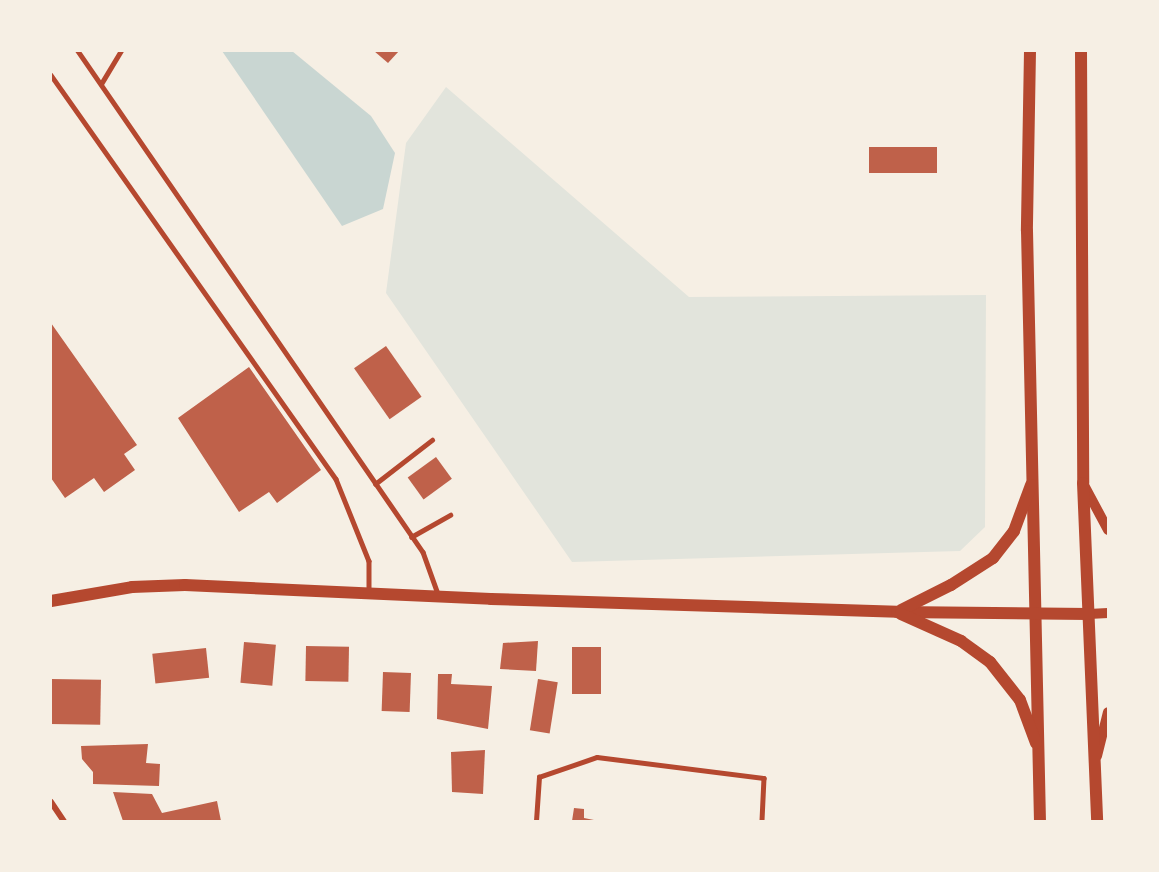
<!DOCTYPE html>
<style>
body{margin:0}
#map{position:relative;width:1159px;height:872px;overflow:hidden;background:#f6efe4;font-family:Raleway,sans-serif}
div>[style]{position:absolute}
.green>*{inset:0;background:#e2e4dc}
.water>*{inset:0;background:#c9d6d2}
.building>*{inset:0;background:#bf614a;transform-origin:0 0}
.service>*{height:4.5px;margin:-2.25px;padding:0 2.25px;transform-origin:2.25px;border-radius:2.25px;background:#b5482f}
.minor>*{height:6px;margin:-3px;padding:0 3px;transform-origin:3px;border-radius:3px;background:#b5482f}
.tertiary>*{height:10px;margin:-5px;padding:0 5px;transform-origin:5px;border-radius:5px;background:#b5482f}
.secondary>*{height:12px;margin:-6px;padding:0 6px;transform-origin:6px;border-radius:6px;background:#b5482f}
span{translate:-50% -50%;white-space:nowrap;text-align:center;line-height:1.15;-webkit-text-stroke:5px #f6efe4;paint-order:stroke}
.frame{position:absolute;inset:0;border:52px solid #f6efe4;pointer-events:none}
</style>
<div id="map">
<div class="green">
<div style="clip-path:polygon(446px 87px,689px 297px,986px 295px,985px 527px,960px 551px,572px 562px,386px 293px,406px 143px)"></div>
</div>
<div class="water">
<div style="clip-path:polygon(222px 51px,292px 51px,371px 116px,395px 153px,383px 209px,342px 226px)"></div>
</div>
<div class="building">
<div style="clip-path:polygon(374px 51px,399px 51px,388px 63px)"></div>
<div style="left:869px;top:147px;width:68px;height:26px"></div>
<div style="clip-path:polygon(51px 323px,137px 445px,124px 454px,135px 470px,104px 492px,94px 478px,65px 498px,51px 478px)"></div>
<div style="left:386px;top:346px;width:62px;height:39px;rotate:55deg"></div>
<div style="clip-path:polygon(249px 367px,321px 470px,277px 503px,269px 492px,239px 512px,178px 418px)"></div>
<div style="left:436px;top:457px;width:27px;height:35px;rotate:54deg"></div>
<div style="clip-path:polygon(538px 641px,536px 671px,500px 669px,503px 643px)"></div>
<div style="left:244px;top:642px;width:32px;height:41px;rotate:5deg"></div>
<div style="left:306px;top:646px;width:43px;height:35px;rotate:1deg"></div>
<div style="left:572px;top:647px;width:29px;height:47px"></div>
<div style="left:206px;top:648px;width:30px;height:54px;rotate:84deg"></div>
<div style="left:383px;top:672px;width:28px;height:39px;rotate:2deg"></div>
<div style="clip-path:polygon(438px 674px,452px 674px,451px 684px,492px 686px,488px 729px,437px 719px)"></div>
<div style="left:51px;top:679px;width:50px;height:45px;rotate:1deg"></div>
<div style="left:538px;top:679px;width:20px;height:52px;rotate:9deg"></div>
<div style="clip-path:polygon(148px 744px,146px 763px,160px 764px,159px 786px,93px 784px,93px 772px,82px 759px,81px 746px)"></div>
<div style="clip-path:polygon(485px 750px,483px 794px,452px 792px,451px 752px)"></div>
<div style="clip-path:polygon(113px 792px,152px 794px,162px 813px,217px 801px,221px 821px,123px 821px)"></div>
<div style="clip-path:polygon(574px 808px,584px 809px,584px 818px,599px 821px,572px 821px)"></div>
</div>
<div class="service">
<div style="left:78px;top:51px;width:608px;rotate:55.45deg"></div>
<div style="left:423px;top:552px;width:45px;rotate:70.3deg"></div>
<div style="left:51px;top:75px;width:494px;rotate:54.8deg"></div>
<div style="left:336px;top:479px;width:88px;rotate:68.1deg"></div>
<div style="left:369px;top:561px;width:32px;rotate:90deg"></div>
<div style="left:101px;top:84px;width:39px;rotate:-59deg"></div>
<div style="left:375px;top:484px;width:72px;rotate:-37.7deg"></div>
<div style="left:411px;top:537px;width:45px;rotate:-29.4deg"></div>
<div style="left:536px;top:821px;width:44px;rotate:-86.1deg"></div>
<div style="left:539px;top:777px;width:61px;rotate:-19deg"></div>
<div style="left:597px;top:757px;width:168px;rotate:7.2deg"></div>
<div style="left:764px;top:778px;width:43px;rotate:92.7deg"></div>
</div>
<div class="minor">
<div style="left:51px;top:802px;width:23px;rotate:56deg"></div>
</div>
<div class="tertiary">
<div style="left:1084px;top:485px;width:51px;rotate:61.9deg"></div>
<div style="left:1089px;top:614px;width:19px;rotate:-3deg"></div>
<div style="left:1097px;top:756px;width:45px;rotate:-76deg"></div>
</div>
<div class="secondary">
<div style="left:1030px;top:51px;width:180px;rotate:91deg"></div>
<div style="left:1027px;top:231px;width:590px;rotate:88.74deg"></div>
<div style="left:1081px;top:51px;width:432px;rotate:89.7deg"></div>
<div style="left:1083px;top:483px;width:338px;rotate:87.6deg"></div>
<div style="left:51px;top:601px;width:82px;rotate:-9.8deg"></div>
<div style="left:132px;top:587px;width:53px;rotate:-2.2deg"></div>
<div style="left:185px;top:585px;width:306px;rotate:2.6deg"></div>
<div style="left:491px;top:599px;width:406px;rotate:1.8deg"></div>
<div style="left:897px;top:612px;width:192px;rotate:0.6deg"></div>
<div style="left:901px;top:610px;width:56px;rotate:-26.6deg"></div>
<div style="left:951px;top:585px;width:50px;rotate:-32.7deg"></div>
<div style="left:993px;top:558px;width:34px;rotate:-52deg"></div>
<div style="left:1014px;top:531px;width:49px;rotate:-69.7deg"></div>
<div style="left:901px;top:614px;width:66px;rotate:24.2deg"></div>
<div style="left:961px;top:641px;width:36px;rotate:36deg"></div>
<div style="left:990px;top:662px;width:48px;rotate:51.7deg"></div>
<div style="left:1020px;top:700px;width:46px;rotate:69.6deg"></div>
</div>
<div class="frame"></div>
</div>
